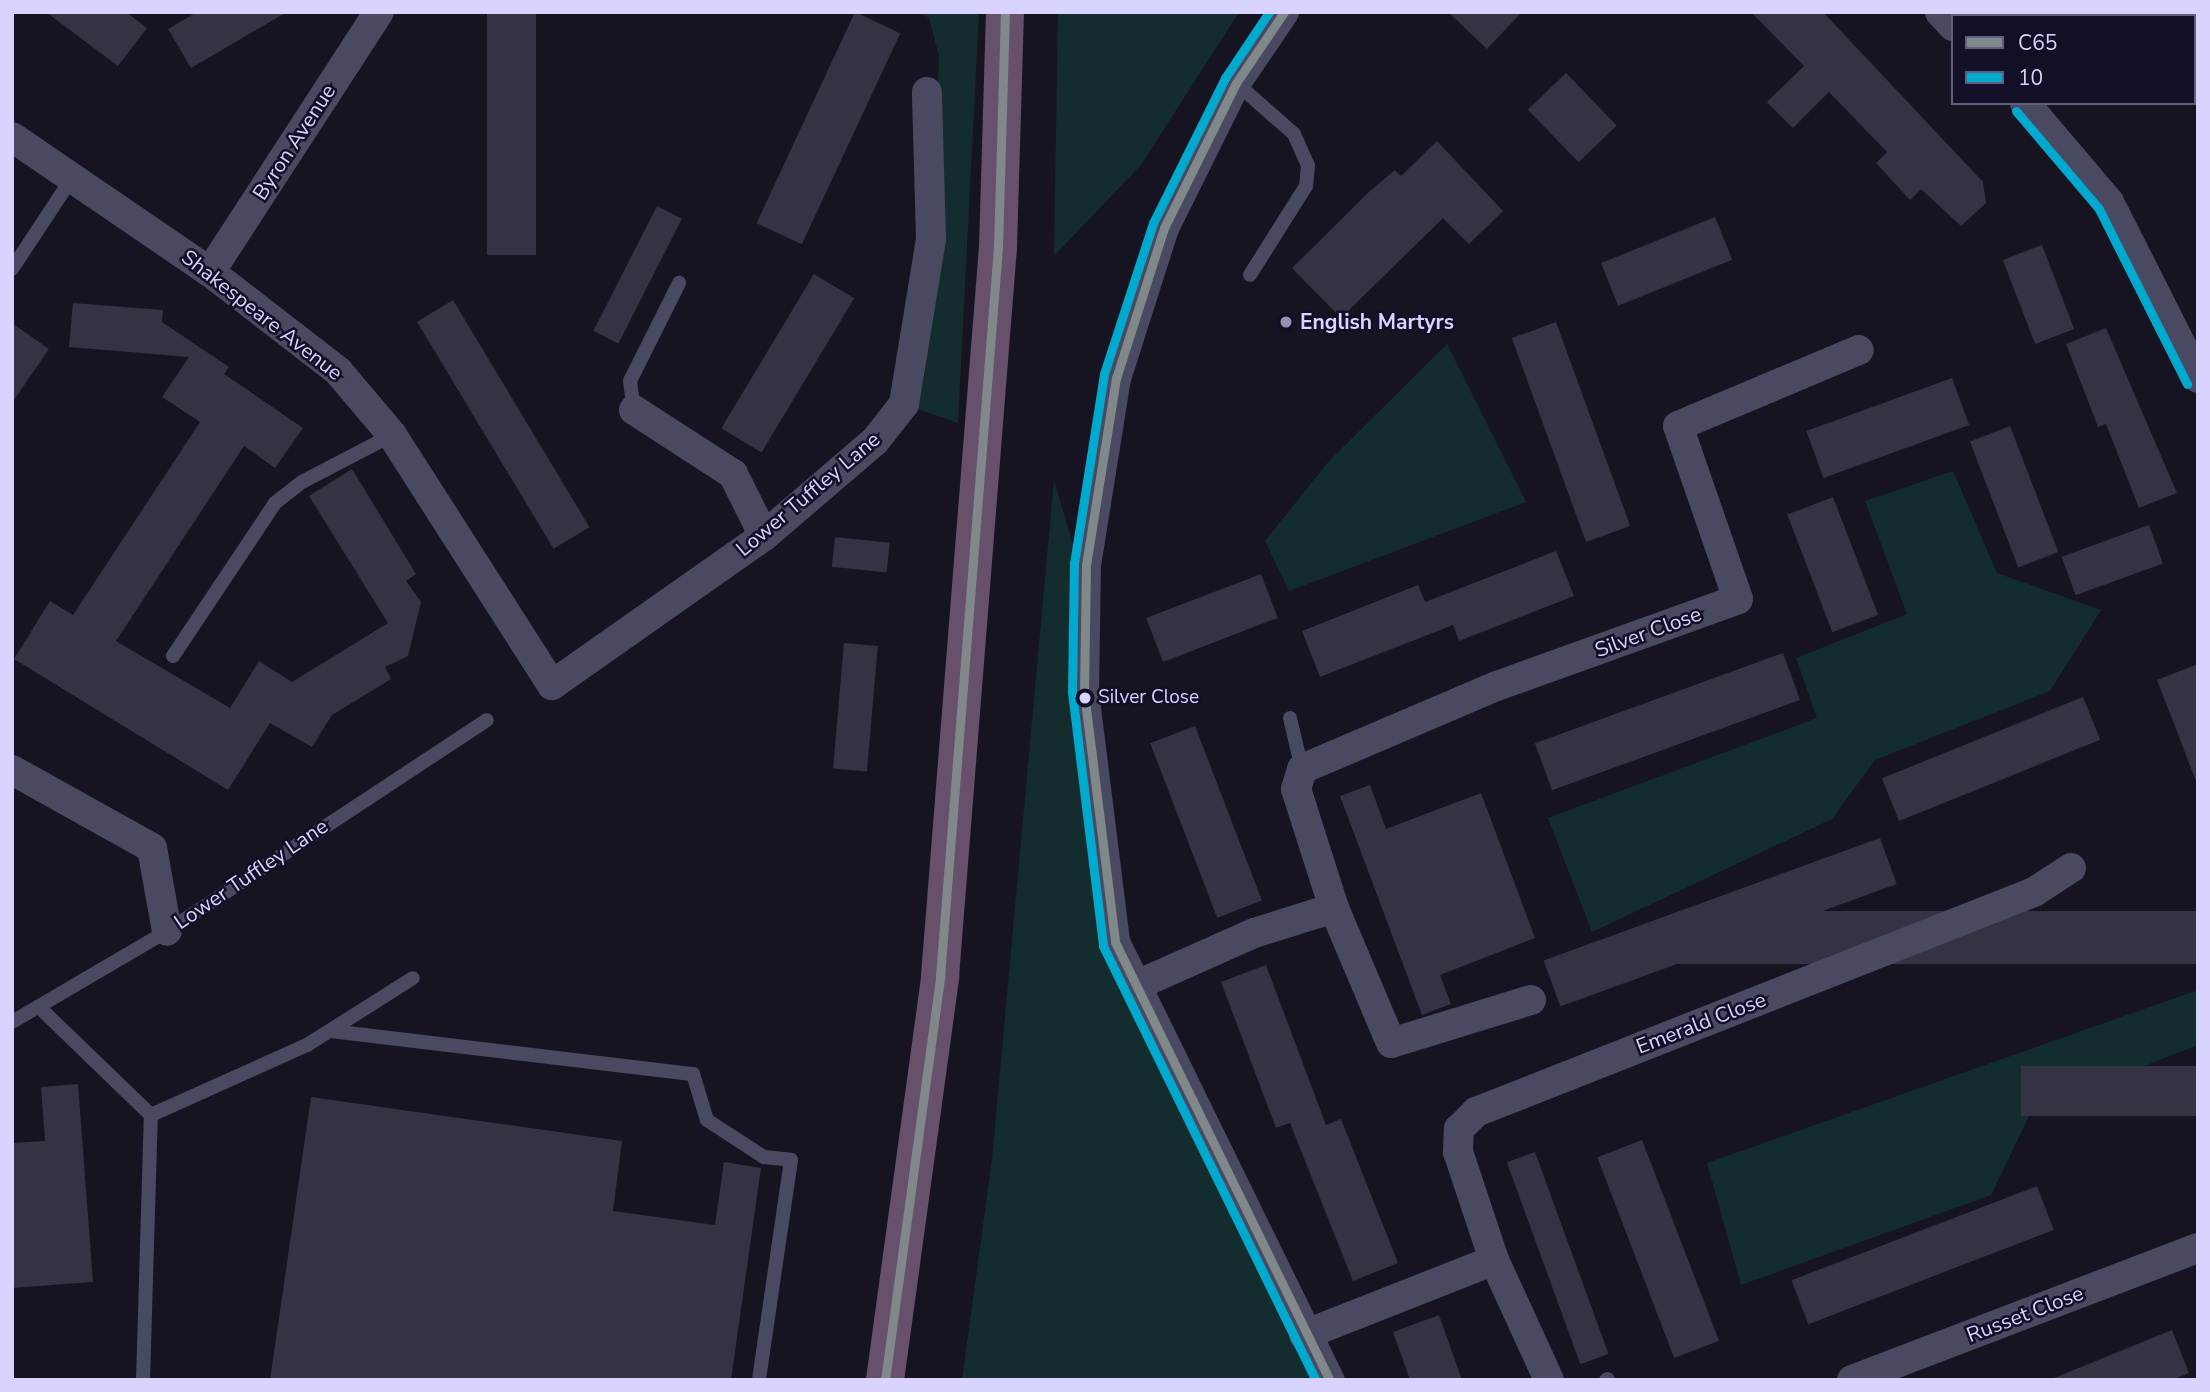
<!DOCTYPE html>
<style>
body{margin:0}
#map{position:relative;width:2210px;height:1392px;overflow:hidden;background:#161421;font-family:"Nunito Sans",sans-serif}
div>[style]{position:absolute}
.green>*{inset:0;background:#132c2d}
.building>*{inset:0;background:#343243;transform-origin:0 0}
.lane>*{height:14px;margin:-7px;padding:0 7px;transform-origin:7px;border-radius:7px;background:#4a4962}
.street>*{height:30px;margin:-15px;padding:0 15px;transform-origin:15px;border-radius:15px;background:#4a4962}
.highway>*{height:38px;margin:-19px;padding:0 19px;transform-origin:19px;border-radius:19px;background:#67516a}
.bus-1>*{height:9px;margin:-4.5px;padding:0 4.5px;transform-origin:4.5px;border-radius:4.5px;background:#80888a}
.bus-2>*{height:9px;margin:-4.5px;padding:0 4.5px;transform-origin:4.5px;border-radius:4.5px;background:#00a9ce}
.dots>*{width:19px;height:19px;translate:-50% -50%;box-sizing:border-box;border:4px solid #130f26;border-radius:50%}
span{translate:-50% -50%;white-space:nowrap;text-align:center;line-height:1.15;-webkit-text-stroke:5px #130f26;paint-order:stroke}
.bus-label{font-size:19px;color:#d9d4ff}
.left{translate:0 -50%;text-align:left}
.street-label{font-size:21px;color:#d9d4ff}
.poi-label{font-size:21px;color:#d9d4ff;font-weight:700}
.frame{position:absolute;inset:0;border:14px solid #d9d4ff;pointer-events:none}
.legend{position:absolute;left:1951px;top:14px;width:245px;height:91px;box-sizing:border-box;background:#130f26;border:2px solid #625e7d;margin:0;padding:9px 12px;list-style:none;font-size:21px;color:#d9d4ff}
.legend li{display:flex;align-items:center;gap:14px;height:35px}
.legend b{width:35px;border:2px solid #625e7d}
</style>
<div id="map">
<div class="green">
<div style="clip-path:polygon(919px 12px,979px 12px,958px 423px,914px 408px,924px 379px,939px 56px,929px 18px)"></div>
<div style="clip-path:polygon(1058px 12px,1239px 12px,1141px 165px,1054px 256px)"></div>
<div style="clip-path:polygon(1447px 344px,1526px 502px,1289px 591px,1265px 541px,1329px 461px)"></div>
<div style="clip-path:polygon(1953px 471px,1997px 573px,2101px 610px,2050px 691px,1875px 760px,1832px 819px,1592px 932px,1548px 818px,1817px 718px,1796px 658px,1907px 614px,1865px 501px)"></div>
<div style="clip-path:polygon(1054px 480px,1084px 582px,1115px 942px,1324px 1380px,962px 1380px,992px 1159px)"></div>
<div style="clip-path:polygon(2198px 990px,2198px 1045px,2032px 1110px,1991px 1195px,1741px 1285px,1707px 1163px)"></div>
</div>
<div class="building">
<div style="clip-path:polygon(46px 12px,126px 12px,147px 28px,118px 66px)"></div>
<div style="clip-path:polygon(197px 12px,287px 12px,191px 68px,168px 29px)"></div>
<div style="left:487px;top:12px;width:49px;height:243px"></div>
<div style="left:855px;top:12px;width:50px;height:233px;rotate:25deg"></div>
<div style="clip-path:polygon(1448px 12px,1522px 12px,1487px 49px)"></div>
<div style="clip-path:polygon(1751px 12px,1823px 12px,1983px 182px,1986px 203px,1961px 226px,1921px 189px,1910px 200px,1876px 163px,1887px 152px,1829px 92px,1793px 128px,1767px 102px,1804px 66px)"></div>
<div style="left:1566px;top:73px;width:73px;height:53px;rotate:46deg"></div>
<div style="clip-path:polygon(1437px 141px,1503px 211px,1469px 244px,1443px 218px,1341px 318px,1292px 268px,1370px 191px,1395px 170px,1401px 176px)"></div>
<div style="left:657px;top:206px;width:28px;height:140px;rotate:27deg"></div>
<div style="left:1715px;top:217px;width:46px;height:123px;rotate:68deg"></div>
<div style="left:2042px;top:245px;width:90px;height:42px;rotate:69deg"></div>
<div style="left:814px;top:274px;width:47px;height:180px;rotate:31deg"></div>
<div style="left:453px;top:300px;width:265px;height:42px;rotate:59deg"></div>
<div style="clip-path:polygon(73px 303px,163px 310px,162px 322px,229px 367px,224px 374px,303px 428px,275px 468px,244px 446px,116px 641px,230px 708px,259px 661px,292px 682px,388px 623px,309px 496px,352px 469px,416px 574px,406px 581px,421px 602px,408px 656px,385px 667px,391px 679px,332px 715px,312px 747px,270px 723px,228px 790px,14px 659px,50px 601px,73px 615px,200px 422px,162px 397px,189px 357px,69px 347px)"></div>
<div style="left:1556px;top:322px;width:217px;height:47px;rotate:70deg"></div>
<div style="clip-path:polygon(12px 323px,49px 349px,12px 403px)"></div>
<div style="clip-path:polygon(2106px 328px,2177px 493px,2139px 508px,2106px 424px,2098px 427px,2066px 344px)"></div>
<div style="left:1952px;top:378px;width:50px;height:155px;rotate:70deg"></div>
<div style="left:2010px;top:426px;width:135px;height:43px;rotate:69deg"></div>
<div style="left:1833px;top:497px;width:126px;height:49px;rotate:69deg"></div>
<div style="left:2149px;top:525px;width:41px;height:93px;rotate:70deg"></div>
<div style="left:835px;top:537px;width:55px;height:30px;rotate:6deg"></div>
<div style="clip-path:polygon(1556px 551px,1574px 596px,1459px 641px,1453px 625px,1320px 677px,1302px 631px,1418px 585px,1425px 602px)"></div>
<div style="left:1261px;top:574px;width:47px;height:123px;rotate:69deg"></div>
<div style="left:844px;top:643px;width:34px;height:126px;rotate:5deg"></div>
<div style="left:1783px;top:653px;width:50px;height:264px;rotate:70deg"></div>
<div style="clip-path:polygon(2198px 664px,2198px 781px,2196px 781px,2157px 680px)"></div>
<div style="left:2083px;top:697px;width:46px;height:217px;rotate:68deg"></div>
<div style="left:1195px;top:726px;width:187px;height:48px;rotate:69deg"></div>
<div style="clip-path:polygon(1370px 785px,1386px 829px,1481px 793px,1535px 938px,1440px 975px,1451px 1004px,1422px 1015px,1340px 796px)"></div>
<div style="left:1880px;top:838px;width:49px;height:358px;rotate:70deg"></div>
<div style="left:2198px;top:911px;width:53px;height:520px;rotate:90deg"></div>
<div style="clip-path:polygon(1266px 965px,1326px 1125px,1341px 1119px,1398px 1263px,1353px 1281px,1290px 1123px,1276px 1128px,1221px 982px)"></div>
<div style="left:2198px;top:1066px;width:50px;height:177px;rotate:90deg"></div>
<div style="clip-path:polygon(78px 1084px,93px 1282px,12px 1288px,12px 1143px,45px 1141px,41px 1087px)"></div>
<div style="clip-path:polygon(311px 1097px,622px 1141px,613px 1211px,715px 1225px,724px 1162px,761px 1168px,731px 1380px,270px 1380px)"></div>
<div style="left:1642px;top:1140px;width:215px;height:48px;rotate:69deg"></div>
<div style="left:1535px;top:1152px;width:215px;height:30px;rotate:70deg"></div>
<div style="left:2037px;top:1186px;width:47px;height:263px;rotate:69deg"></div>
<div style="clip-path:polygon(1439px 1315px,1462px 1380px,1410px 1380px,1393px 1332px)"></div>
<div style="clip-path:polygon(2172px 1330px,2189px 1373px,2172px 1380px,2049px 1380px)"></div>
</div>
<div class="lane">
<div style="left:1236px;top:83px;width:77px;rotate:41.3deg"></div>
<div style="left:1294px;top:134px;width:34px;rotate:66deg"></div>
<div style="left:1308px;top:165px;width:21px;rotate:95deg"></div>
<div style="left:1306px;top:186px;width:105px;rotate:122.2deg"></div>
<div style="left:12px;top:269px;width:109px;rotate:-56.6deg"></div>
<div style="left:634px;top:410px;width:29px;rotate:-98deg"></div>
<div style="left:630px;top:381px;width:110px;rotate:-63.4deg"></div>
<div style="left:173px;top:656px;width:184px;rotate:-56.3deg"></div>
<div style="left:275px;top:503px;width:34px;rotate:-38deg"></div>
<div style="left:302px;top:482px;width:102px;rotate:-27.6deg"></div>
<div style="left:1290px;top:718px;width:52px;rotate:76.8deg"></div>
<div style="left:39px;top:1007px;width:156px;rotate:44deg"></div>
<div style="left:151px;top:1115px;width:171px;rotate:-24.2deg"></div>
<div style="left:307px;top:1045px;width:125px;rotate:-32.3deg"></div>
<div style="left:12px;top:1022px;width:180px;rotate:-30.4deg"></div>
<div style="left:167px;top:931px;width:383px;rotate:-33.4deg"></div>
<div style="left:331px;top:1031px;width:365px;rotate:6.8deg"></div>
<div style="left:693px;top:1074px;width:48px;rotate:73.1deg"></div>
<div style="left:707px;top:1120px;width:68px;rotate:33deg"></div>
<div style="left:764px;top:1157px;width:27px;rotate:6deg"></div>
<div style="left:791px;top:1160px;width:222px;rotate:98.3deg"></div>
<div style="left:143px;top:1380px;width:265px;rotate:-88.3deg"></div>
<div style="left:1606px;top:1380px;width:2px;rotate:-27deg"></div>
</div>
<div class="street">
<div style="left:1284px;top:12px;width:86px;rotate:124.1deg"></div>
<div style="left:1236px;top:83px;width:162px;rotate:116.4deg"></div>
<div style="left:1164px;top:228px;width:157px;rotate:107.7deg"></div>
<div style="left:1116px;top:378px;width:189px;rotate:99.1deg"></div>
<div style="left:1086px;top:565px;width:127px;rotate:90.9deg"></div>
<div style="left:1084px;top:692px;width:252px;rotate:82.9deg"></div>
<div style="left:1115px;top:942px;width:488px;rotate:63.9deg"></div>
<div style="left:1940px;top:12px;width:19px;rotate:47deg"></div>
<div style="left:2025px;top:103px;width:130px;rotate:49.7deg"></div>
<div style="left:2109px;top:202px;width:197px;rotate:63.2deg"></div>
<div style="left:12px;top:137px;width:240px;rotate:34.3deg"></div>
<div style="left:210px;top:272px;width:162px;rotate:37.7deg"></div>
<div style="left:338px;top:371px;width:84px;rotate:49.8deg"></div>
<div style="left:392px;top:435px;width:297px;rotate:57.4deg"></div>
<div style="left:552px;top:685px;width:259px;rotate:-35.1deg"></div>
<div style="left:764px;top:536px;width:146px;rotate:-40.6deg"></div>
<div style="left:875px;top:441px;width:47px;rotate:-51.9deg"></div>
<div style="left:904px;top:404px;width:167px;rotate:-80.7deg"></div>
<div style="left:931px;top:239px;width:147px;rotate:-91.6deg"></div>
<div style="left:210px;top:272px;width:310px;rotate:-57deg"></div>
<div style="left:634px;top:410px;width:118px;rotate:32.9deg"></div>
<div style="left:733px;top:474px;width:69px;rotate:63.4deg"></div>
<div style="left:12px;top:770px;width:160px;rotate:29.1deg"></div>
<div style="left:152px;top:848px;width:84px;rotate:79.8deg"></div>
<div style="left:1135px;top:986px;width:130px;rotate:-24deg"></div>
<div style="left:1254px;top:933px;width:84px;rotate:-17.4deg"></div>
<div style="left:1531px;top:1000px;width:146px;rotate:162.9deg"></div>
<div style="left:1391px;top:1043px;width:147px;rotate:-112.9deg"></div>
<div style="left:1334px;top:908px;width:125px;rotate:-107.7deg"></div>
<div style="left:1296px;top:789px;width:21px;rotate:-73deg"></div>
<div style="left:1302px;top:769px;width:212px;rotate:-23.1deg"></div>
<div style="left:1497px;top:686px;width:256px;rotate:-19.8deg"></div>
<div style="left:1738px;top:599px;width:183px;rotate:-109.1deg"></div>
<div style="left:1678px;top:426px;width:196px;rotate:-22.8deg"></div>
<div style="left:1304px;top:1335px;width:204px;rotate:-21.5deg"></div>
<div style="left:1549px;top:1380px;width:132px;rotate:-114.6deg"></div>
<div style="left:1494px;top:1260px;width:114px;rotate:-108.4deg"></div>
<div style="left:1458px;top:1152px;width:23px;rotate:-88deg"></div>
<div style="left:1459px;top:1129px;width:24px;rotate:-45deg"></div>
<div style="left:1476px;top:1112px;width:600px;rotate:-21.52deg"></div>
<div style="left:2034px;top:892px;width:44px;rotate:-33deg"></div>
<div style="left:1852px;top:1380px;width:370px;rotate:-20.9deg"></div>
</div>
<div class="highway">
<div style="left:885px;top:1380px;width:408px;rotate:-82.2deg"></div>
<div style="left:940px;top:976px;width:731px;rotate:-85.45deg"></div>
<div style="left:998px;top:247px;width:235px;rotate:-88.3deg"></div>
</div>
<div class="bus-1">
<div style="left:1284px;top:12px;width:86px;rotate:124.1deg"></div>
<div style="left:1236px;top:83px;width:162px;rotate:116.4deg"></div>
<div style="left:1164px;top:228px;width:157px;rotate:107.7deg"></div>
<div style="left:1116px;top:378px;width:189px;rotate:99.1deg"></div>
<div style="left:1086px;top:565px;width:127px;rotate:90.9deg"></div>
<div style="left:1084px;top:692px;width:252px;rotate:82.9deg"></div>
<div style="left:1115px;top:942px;width:488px;rotate:63.9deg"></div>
<div style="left:885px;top:1380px;width:408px;rotate:-82.2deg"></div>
<div style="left:940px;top:976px;width:731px;rotate:-85.45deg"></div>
<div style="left:998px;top:247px;width:235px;rotate:-88.3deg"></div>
</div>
<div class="bus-2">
<div style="left:1269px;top:12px;width:79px;rotate:123.7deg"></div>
<div style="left:1225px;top:78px;width:162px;rotate:116.4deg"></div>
<div style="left:1153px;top:223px;width:159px;rotate:108deg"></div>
<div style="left:1104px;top:374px;width:191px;rotate:99deg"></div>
<div style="left:1074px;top:563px;width:129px;rotate:90.9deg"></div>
<div style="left:1072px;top:692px;width:256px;rotate:83deg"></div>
<div style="left:1103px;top:946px;width:483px;rotate:63.9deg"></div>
<div style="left:2016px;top:111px;width:128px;rotate:49.7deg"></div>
<div style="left:2099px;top:209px;width:196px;rotate:63.3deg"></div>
</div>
<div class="dots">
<div style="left:1286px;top:322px;background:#9591b1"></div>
<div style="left:1085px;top:698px;background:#d9d4ff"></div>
</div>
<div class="bus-label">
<span class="left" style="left:1098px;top:698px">Silver Close</span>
</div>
<div class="street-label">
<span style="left:294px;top:142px;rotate:-57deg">Byron Avenue</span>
<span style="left:262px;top:315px;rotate:38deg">Shakespeare Avenue</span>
<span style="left:808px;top:494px;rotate:-40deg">Lower Tuffley Lane</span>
<span style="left:1648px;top:632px;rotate:-20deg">Silver Close</span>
<span style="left:251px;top:874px;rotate:-34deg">Lower Tuffley Lane</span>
<span style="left:1701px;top:1023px;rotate:-21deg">Emerald Close</span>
<span style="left:2025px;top:1314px;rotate:-21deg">Russet Close</span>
</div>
<div class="poi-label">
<span class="left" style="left:1300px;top:322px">English Martyrs</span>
</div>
<div class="frame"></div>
<ul class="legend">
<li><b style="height:9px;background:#80888a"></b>C65</li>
<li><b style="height:9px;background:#00a9ce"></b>10</li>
</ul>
</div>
